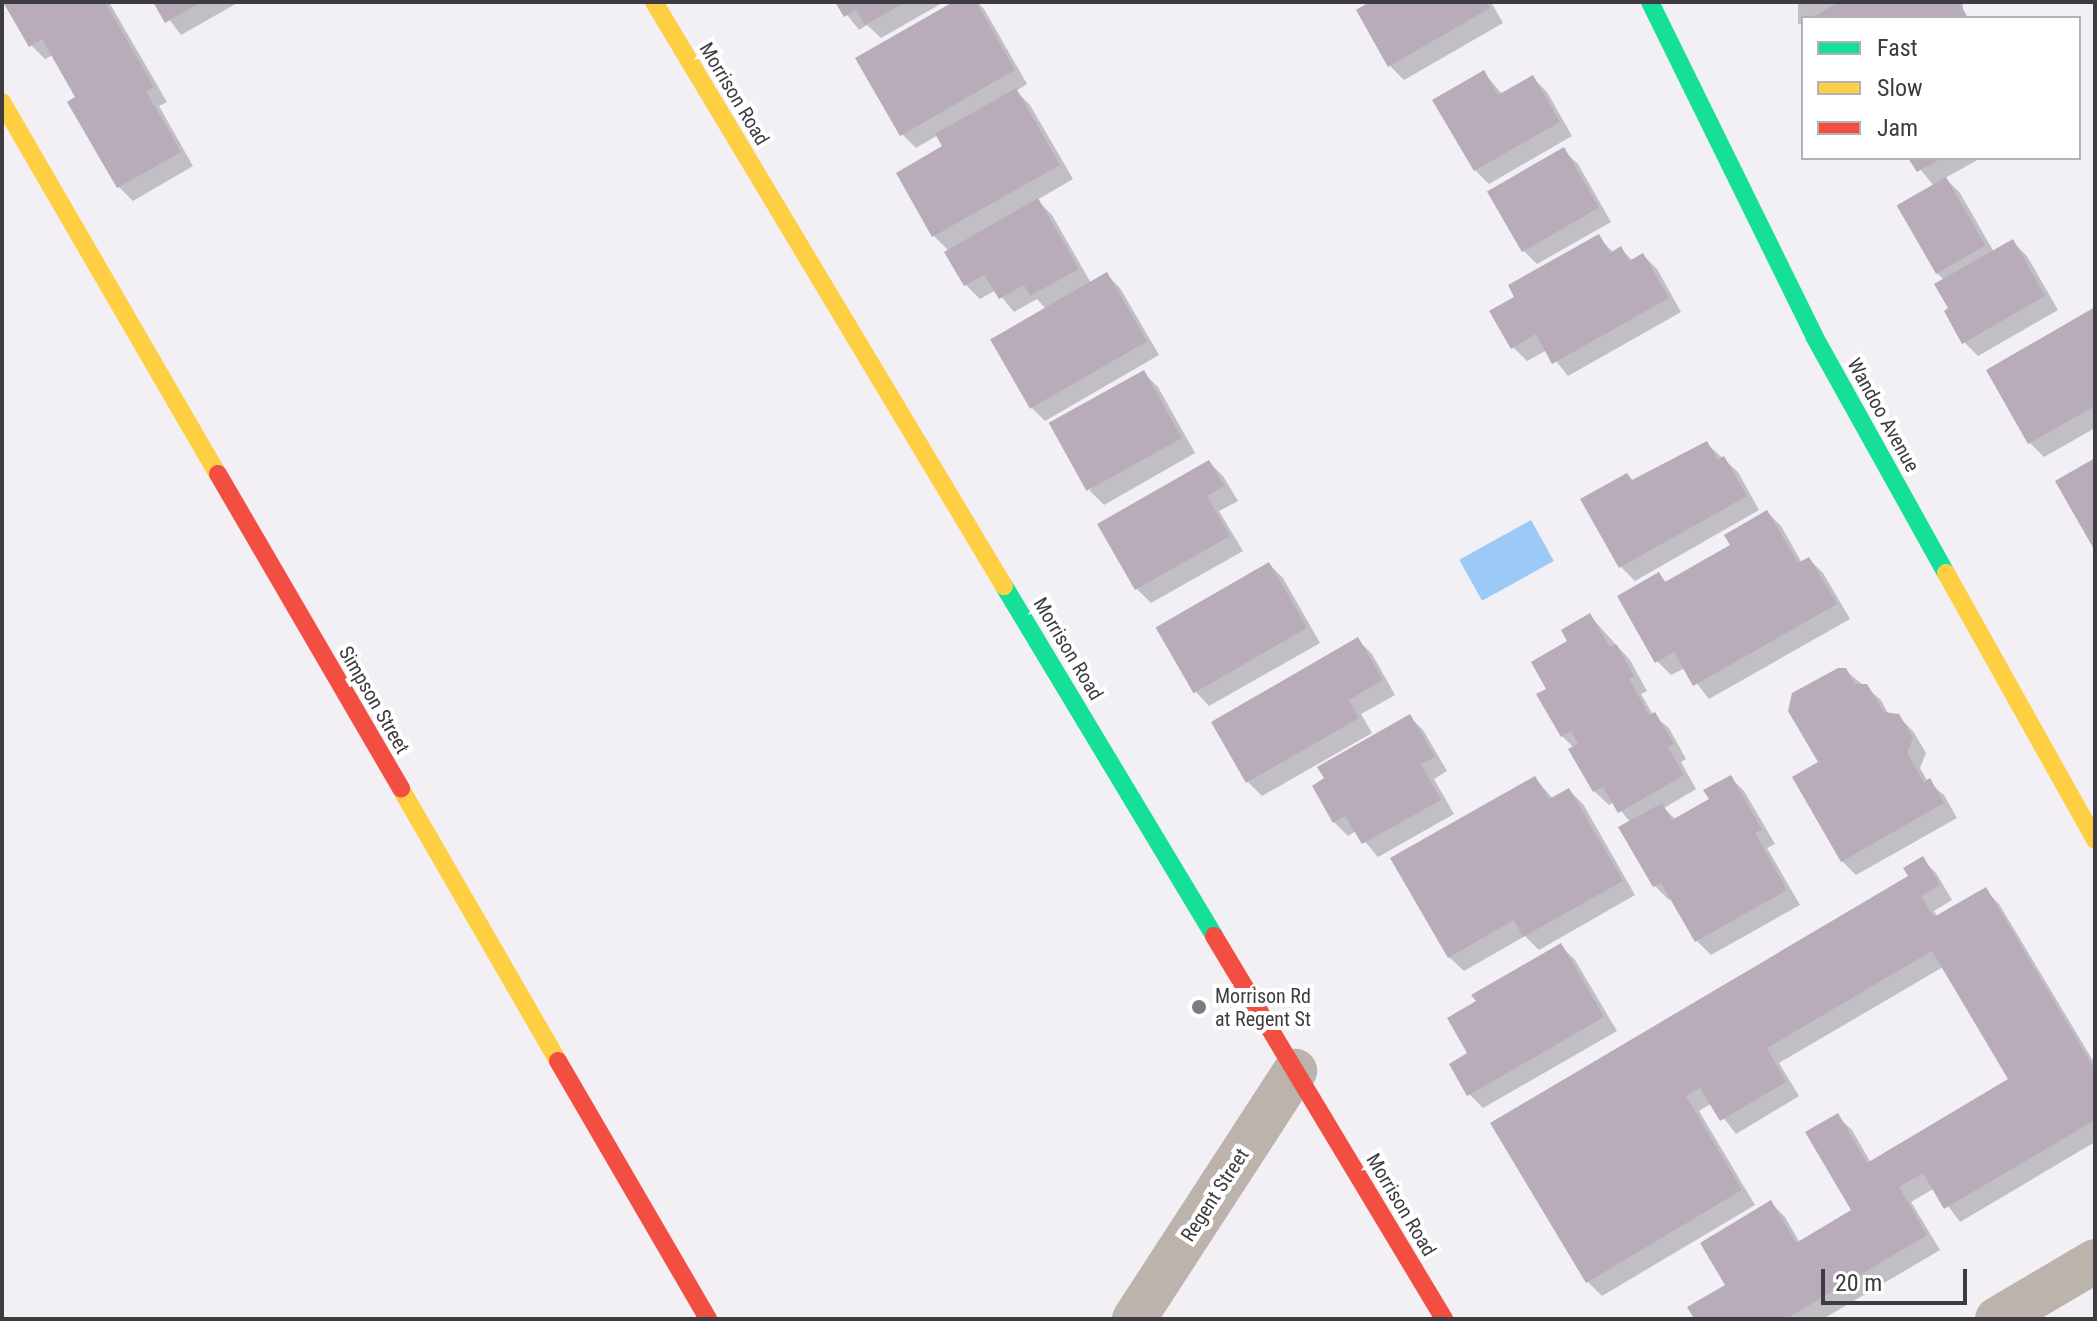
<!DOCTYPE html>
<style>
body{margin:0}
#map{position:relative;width:2097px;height:1321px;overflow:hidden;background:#f2eff5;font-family:"Roboto Condensed",sans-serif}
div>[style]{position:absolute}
.water>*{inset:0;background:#9bcaf6;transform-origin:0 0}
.shadow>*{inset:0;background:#0003;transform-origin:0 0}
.building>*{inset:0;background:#b8acbb;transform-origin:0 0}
.street>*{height:44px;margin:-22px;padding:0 22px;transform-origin:22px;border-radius:22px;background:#bcb3ad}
.fast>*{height:18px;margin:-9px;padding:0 9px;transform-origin:9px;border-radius:9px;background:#16e098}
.slow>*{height:18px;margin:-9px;padding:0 9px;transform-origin:9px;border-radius:9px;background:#ffcf43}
.jam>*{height:18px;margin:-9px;padding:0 9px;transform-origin:9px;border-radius:9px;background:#f24e42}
.dots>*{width:22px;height:22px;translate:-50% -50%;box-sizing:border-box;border:4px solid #fff;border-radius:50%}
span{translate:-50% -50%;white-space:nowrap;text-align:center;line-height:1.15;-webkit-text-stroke:8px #fff;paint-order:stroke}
.street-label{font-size:20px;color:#3e3c40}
.poi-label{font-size:20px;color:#3e3c40}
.left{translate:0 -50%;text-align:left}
.frame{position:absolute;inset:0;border:4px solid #3e3c40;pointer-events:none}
.legend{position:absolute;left:1801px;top:16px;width:280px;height:144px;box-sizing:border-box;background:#fff;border:2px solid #b2b1b3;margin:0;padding:10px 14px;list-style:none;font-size:24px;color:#3e3c40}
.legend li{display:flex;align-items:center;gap:16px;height:40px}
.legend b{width:40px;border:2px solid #b2b1b3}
.scale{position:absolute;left:1821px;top:1269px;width:146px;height:36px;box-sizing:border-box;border:4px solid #3e3c40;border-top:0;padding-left:10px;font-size:24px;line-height:28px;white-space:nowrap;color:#3e3c40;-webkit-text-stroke:6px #fff;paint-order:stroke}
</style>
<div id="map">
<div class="water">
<div style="left:1531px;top:520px;width:47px;height:82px;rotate:61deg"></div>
</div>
<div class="shadow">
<div style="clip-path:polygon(6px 2px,109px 2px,167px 102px,159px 106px,193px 166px,133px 201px,119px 187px,78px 98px,53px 55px,45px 59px,31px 45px)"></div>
<div style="clip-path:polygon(156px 2px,239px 2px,181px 35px)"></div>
<div style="clip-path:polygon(837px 2px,944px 2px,881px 38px,867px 25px,859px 30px)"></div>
<div style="clip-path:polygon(957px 2px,977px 2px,984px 9px,1027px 84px,1016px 91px,1030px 105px,1073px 179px,1037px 200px,1052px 215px,1091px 283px,1106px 274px,1120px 288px,1159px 355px,1045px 421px,1031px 407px,1046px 309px,1037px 299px,1014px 312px,996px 290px,980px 299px,966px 285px,947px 253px,949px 251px,934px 236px,945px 146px,938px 135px,916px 148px,902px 134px)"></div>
<div style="clip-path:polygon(1373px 2px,1491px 2px,1503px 23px,1404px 80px,1390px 66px)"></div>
<div style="left:1798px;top:2px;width:165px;height:22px"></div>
<div style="clip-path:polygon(1484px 73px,1503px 95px,1533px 78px,1547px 92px,1572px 136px,1489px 184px,1475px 170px)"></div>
<div style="clip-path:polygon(1563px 150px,1578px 164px,1611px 222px,1537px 264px,1523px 250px,1490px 192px)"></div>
<div style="clip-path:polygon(1911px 158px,1981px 158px,1945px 178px,1960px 193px,1994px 252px,2013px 242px,2027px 256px,2058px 310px,1978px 356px,1964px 342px,1945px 281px,1937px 273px,1934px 186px)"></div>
<div style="clip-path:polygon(1598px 237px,1614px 253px,1621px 249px,1633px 261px,1643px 255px,1657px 269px,1681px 312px,1568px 376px,1547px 350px,1527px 361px,1513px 347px,1516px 297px)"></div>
<div style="clip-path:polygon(2095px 309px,2095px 428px,2044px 457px,2030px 443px)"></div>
<div style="clip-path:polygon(1144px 373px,1158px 387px,1195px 453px,1104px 505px,1090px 491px)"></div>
<div style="clip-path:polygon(1706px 443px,1738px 472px,1759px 510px,1635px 581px,1621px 567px,1583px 500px,1633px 482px)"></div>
<div style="clip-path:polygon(1209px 462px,1223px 476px,1238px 501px,1219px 511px,1243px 551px,1151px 603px,1137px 589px,1100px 525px)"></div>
<div style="clip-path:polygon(1767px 512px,1781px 526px,1802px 563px,1809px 559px,1823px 573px,1850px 619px,1709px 699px,1685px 668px,1671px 675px,1657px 661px,1658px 574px,1667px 583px,1732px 546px)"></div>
<div style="clip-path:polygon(1269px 564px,1283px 578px,1320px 643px,1209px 706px,1195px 691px)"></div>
<div style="clip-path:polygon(1590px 616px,1630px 660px,1647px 691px,1641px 694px,1653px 715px,1669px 728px,1686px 759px,1681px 762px,1696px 789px,1664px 808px,1676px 820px,1712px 800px,1730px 777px,1744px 791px,1775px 844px,1767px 848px,1800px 905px,1711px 955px,1697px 941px,1672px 898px,1669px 900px,1655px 886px,1621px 828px,1631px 823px,1614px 802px,1609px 805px,1594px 791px,1574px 748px,1562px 736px,1549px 690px,1570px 642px)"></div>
<div style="clip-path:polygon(1358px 640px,1372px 654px,1395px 695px,1361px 714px,1372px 733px,1262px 796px,1248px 782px)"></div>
<div style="clip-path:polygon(1845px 670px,1881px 700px,1889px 715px,1898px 716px,1913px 731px,1926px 753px,1920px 768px,1928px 782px,1944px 795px,1957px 818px,1856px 875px,1842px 861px,1820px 763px)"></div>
<div style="clip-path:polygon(1409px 716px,1423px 730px,1447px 771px,1434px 779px,1454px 814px,1378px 857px,1356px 831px,1348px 836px,1334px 822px)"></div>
<div style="clip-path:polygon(1535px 778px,1553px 799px,1569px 790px,1583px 804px,1635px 895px,1539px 950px,1525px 936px,1464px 971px,1449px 957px)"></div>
<div style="clip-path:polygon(1922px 859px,1936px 873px,1952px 900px,1934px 911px,1938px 917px,1985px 890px,1999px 904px,2095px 1064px,2095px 1142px,1960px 1222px,1935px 1188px,1911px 1202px,1940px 1250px,1823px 1319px,1697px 1319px,1728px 1286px,1771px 1203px,1785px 1217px,1800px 1243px,1854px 1211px,1837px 1116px,1852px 1130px,1871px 1163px,2011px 1080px,1943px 967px,1779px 1063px,1799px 1096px,1736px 1134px,1712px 1103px,1699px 1111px,1755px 1205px,1602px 1296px,1588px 1282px,1493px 1123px,1911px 876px)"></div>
<div style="clip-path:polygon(1561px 946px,1575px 960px,1617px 1031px,1483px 1108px,1469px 1094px,1470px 1054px)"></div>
</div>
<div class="building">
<div style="clip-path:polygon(3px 2px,105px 2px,154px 87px,146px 91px,181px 152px,117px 188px,67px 102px,75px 97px,42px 39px,29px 47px)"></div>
<div style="clip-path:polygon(153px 2px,201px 2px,165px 23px)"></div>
<div style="clip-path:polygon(835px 2px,906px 2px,865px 25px,856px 10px,844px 17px)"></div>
<div style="clip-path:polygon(953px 2px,976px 2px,1015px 70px,900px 136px,855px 58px)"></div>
<div style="clip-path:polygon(1369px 2px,1487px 2px,1490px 8px,1388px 67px,1356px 10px)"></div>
<div style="clip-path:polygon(1839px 2px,1959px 2px,1968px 18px,1811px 18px)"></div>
<div style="clip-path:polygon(1484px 70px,1498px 95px,1533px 75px,1560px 122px,1474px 171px,1432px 100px)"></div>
<div style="clip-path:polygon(1016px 88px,1060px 165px,932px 237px,896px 173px,942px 146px,935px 134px)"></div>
<div style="left:1564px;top:147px;width:70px;height:89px;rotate:60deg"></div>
<div style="clip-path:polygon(1908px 158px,1942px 158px,1917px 172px)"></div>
<div style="left:1946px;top:177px;width:79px;height:57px;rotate:60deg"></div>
<div style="clip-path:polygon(1038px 198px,1079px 269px,1030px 296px,1024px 285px,999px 299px,984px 275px,964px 286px,944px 252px)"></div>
<div style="clip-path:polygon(1599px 234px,1610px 253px,1621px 246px,1629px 261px,1643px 253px,1669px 298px,1552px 364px,1536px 334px,1511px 349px,1489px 311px,1514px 297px,1508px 285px)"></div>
<div style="clip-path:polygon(2013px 239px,2045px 296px,1962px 344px,1944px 311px,1948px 308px,1934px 284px)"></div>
<div style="left:1107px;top:272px;width:80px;height:135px;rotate:60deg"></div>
<div style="clip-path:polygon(2095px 307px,2095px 406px,2028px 444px,1986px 370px)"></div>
<div style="left:1144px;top:370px;width:78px;height:109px;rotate:61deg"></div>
<div style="clip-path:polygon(1707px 441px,1718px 460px,1724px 456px,1747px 496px,1619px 568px,1580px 499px,1627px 473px,1632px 480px)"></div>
<div style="clip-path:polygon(2095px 458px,2095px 551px,2055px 481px)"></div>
<div style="clip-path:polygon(1209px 460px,1225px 486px,1207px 496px,1230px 536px,1135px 590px,1097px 524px)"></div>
<div style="clip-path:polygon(1767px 510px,1798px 563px,1809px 557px,1837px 604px,1693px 686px,1674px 652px,1655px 663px,1617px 596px,1659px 572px,1665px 582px,1730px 545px,1724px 535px)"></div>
<div style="left:1269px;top:562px;width:76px;height:131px;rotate:60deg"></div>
<div style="clip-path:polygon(1590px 613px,1610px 647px,1616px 644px,1634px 676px,1629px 679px,1649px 715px,1655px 712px,1674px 744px,1668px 747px,1684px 775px,1618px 813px,1603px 787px,1593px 792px,1568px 749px,1578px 744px,1571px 731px,1561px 737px,1536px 694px,1546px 689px,1531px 662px,1567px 641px,1561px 630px)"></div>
<div style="clip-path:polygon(1358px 637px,1383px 680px,1349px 700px,1359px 718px,1246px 783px,1211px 722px)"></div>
<div style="clip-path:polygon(1838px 668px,1846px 668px,1855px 684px,1867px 684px,1884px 712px,1899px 714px,1913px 738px,1907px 753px,1924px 782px,1930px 778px,1944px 803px,1841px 862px,1792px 777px,1818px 762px,1788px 711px,1792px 693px)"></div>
<div style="clip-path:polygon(1410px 714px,1435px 757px,1421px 764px,1441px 800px,1362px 844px,1345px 816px,1333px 823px,1312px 786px,1324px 778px,1317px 767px)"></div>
<div style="clip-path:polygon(1731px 775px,1762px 830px,1755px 833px,1787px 890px,1695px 942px,1661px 883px,1653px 887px,1618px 827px,1662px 803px,1672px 820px,1709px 799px,1703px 790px)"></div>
<div style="clip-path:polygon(1535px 776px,1549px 799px,1569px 788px,1623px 881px,1523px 937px,1514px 920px,1448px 958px,1390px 858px)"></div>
<div style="clip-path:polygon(1923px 856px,1940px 885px,1921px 896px,1934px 917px,1986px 887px,2095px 1070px,2095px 1120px,1944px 1209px,1923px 1173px,1899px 1187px,1927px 1235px,1786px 1319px,1694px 1319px,1687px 1307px,1725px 1285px,1700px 1243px,1771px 1200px,1796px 1243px,1851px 1210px,1805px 1132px,1838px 1113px,1867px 1163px,2008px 1079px,1932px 951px,1767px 1048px,1786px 1082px,1720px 1121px,1700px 1088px,1686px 1096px,1742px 1190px,1586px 1283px,1490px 1123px,1908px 876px,1903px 868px)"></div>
<div style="clip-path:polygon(1561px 943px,1604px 1017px,1467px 1096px,1449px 1064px,1467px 1053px,1447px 1018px,1476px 1001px,1471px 995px)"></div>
</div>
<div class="street">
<div style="left:1134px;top:1319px;width:296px;rotate:-57deg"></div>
<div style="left:1997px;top:1319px;width:114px;rotate:-30.6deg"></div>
</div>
<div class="fast">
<div style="left:1650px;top:2px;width:372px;rotate:63.8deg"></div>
<div style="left:1814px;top:336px;width:271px;rotate:60.9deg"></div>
<div style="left:1004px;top:586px;width:408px;rotate:59deg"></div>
</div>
<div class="slow">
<div style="left:654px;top:2px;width:681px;rotate:59.07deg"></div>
<div style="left:2px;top:102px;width:430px;rotate:59.9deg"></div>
<div style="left:1946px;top:573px;width:306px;rotate:60.8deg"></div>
<div style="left:401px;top:789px;width:314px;rotate:60deg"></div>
</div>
<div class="jam">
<div style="left:218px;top:474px;width:364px;rotate:59.8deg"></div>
<div style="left:1214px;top:936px;width:447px;rotate:59deg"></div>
<div style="left:558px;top:1061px;width:298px;rotate:59.8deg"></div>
</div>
<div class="dots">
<div style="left:1199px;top:1007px;background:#7d7b7f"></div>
</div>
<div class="street-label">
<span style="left:734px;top:94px;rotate:59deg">Morrison Road</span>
<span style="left:1883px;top:415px;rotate:61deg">Wandoo Avenue</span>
<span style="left:1068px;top:649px;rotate:59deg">Morrison Road</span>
<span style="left:374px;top:700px;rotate:60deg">Simpson Street</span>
<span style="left:1215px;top:1195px;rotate:-57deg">Regent Street</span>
<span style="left:1401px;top:1205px;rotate:59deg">Morrison Road</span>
</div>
<div class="poi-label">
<span class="left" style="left:1215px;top:1008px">Morrison Rd<br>at Regent St</span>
</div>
<div class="frame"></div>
<ul class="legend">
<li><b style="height:10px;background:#16e098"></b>Fast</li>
<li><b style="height:10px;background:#ffcf43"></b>Slow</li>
<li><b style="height:10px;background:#f24e42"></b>Jam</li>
</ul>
<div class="scale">20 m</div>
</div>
